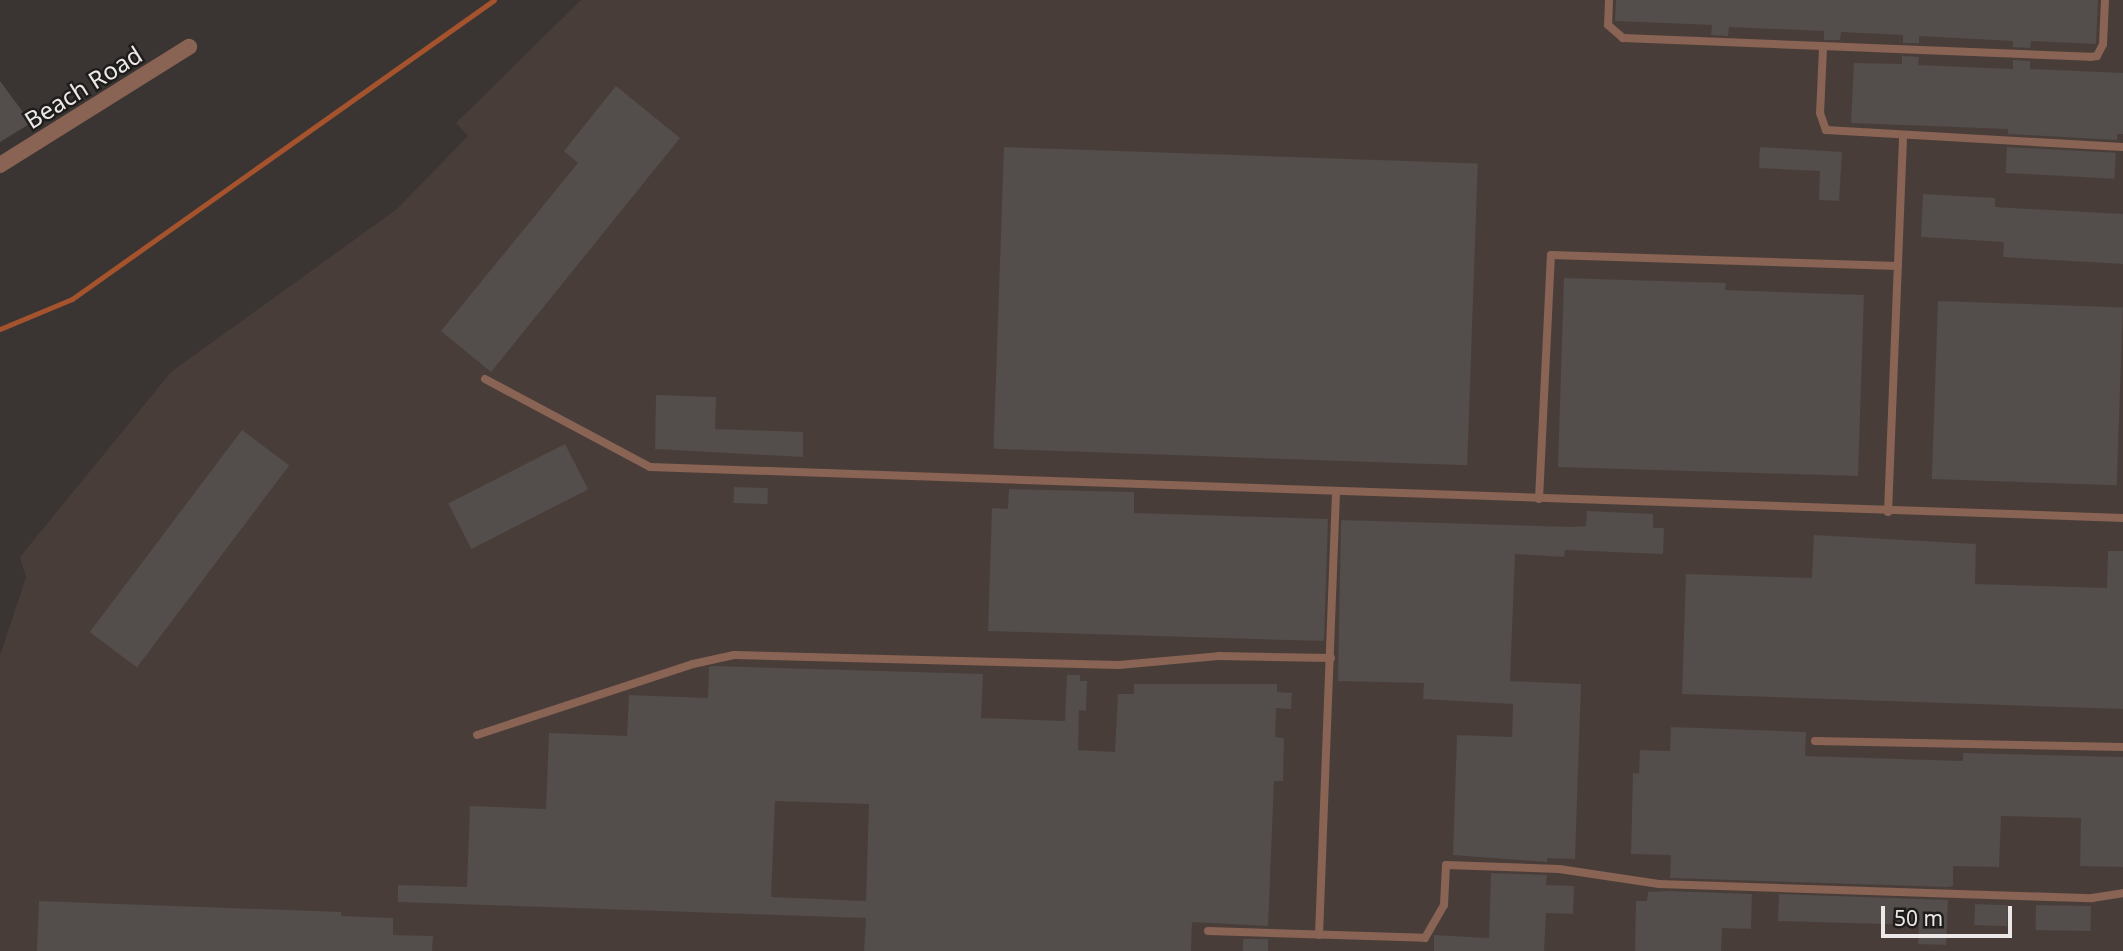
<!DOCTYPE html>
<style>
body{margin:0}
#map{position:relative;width:2123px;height:951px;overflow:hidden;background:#3a3432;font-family:"Noto Sans",sans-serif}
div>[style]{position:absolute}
.built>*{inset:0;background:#493d39}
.stream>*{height:5px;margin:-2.5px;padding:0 2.5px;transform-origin:2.5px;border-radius:2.5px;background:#a5532c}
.building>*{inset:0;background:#534d4b;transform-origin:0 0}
.lane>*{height:8px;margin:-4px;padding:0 4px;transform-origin:4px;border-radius:4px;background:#896353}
.street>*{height:16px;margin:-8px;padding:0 8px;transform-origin:8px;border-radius:8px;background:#896353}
span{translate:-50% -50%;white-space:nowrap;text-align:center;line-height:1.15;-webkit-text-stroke:5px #1f1d1c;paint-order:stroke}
.street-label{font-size:24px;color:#ece8e7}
.scale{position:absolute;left:1881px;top:906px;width:131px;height:32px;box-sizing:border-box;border:4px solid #ece8e7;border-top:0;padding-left:9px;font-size:21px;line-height:24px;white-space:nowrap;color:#ece8e7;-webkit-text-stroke:5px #1f1d1c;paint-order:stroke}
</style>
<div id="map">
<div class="built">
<div style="clip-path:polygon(581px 0,2123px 0,2123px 951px,0 951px,0 655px,26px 577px,20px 557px,171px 372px,397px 209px,468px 136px,456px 123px)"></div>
</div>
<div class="stream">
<div style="left:0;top:329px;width:78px;rotate:-22.6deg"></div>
<div style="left:72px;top:299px;width:517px;rotate:-35.32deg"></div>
</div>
<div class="building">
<div style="clip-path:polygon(1616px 0,2098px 0,2096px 44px,2031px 41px,2030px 48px,2013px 47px,2013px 41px,1919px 36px,1919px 43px,1903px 43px,1903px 35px,1841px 32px,1840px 40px,1824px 40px,1824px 31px,1729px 27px,1728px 36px,1711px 35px,1712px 25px,1615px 21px)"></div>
<div style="clip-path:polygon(1902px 56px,1919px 57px,1918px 65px,2013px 69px,2013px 60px,2030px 61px,2030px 69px,2123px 73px,2123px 134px,2117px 134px,2117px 140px,2008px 134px,2008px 129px,1851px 123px,1854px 63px,1902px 64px)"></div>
<div style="clip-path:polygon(0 81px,31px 123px,0 142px)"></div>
<div style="clip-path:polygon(616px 86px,680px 138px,491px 372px,441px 331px,578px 163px,564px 151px)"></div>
<div style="left:1004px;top:147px;width:474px;height:302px;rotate:2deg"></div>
<div style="clip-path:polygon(1760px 147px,1842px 152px,1839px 201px,1819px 200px,1820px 171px,1759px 168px)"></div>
<div style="left:2007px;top:147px;width:109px;height:26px;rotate:3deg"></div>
<div style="clip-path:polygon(1923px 194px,1995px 198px,1995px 207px,2123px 214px,2123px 264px,2003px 257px,2004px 242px,1921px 237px)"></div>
<div style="clip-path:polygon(1564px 278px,1726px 283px,1725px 290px,1864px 295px,1858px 476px,1558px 467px)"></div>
<div style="left:1938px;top:301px;width:185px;height:178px;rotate:2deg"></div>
<div style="clip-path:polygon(656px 395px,716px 397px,715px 429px,803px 432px,803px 457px,655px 449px)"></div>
<div style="left:242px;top:430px;width:59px;height:253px;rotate:37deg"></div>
<div style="left:565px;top:444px;width:51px;height:131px;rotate:63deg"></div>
<div style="left:734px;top:487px;width:34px;height:16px;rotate:2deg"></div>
<div style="clip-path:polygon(1009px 489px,1134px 492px,1134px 513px,1328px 519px,1324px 641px,988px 631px,992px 508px,1008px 509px)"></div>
<div style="clip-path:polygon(1587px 511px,1653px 514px,1653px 528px,1664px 528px,1663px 554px,1565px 550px,1564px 557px,1515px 554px,1510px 681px,1581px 684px,1575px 859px,1547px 858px,1547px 862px,1453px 855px,1457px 735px,1512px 737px,1513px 704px,1423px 699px,1424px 683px,1338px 681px,1341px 520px,1572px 527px,1586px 526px)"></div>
<div style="clip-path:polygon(1814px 535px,1976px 544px,1975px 584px,2107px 588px,2108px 551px,2123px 551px,2123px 709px,1682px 694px,1686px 574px,1812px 578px)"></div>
<div style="clip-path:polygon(evenodd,715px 666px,983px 674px,981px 718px,1065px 721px,1067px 675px,1080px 675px,1080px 681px,1087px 681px,1086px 711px,1079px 710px,1078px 750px,1115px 752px,1118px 694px,1134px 694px,1134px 684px,1277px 684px,1277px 692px,1292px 693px,1291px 709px,1276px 708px,1275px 737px,1284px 738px,1283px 781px,1274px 781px,1268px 926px,1192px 922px,1191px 951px,864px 951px,866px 918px,398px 902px,398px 885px,467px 887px,470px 806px,546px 809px,549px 733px,627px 736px,629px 695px,708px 698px,709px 667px,715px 666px,775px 801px,869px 804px,866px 901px,771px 897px,775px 801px)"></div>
<div style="clip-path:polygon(1671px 727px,1806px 732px,1805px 756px,1963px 761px,1963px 753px,2123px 757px,2123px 867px,2080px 866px,2081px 818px,2001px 816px,1999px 867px,1953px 866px,1953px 886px,1948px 887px,1670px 878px,1671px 855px,1631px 854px,1633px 773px,1639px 774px,1640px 750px,1670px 751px)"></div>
<div style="clip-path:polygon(1491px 873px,1547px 875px,1546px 885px,1574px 886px,1573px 914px,1546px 913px,1544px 951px,1434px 951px,1434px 935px,1489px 938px)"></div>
<div style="clip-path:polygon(1669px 891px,1752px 894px,1751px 929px,1722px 928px,1721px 951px,1635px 951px,1636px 901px,1647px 901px,1648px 892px)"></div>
<div style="clip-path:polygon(1779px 894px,1948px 900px,1946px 945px,1918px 944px,1919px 925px,1778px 921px)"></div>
<div style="clip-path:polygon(39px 901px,341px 912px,341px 916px,393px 918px,393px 935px,433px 936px,432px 951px,37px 951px)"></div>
<div style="left:1975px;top:904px;width:33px;height:21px;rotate:2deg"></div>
<div style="left:2036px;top:905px;width:55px;height:25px;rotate:1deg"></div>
<div style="left:1243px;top:939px;width:25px;height:12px"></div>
</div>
<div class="lane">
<div style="left:1609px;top:0;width:25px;rotate:92deg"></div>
<div style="left:1608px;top:25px;width:20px;rotate:41deg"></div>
<div style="left:1623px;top:38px;width:467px;rotate:2.3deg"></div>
<div style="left:2090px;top:57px;width:7px;rotate:-8deg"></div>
<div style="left:2097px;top:56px;width:13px;rotate:-63deg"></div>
<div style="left:2103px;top:44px;width:44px;rotate:-87.4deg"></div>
<div style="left:1823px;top:48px;width:65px;rotate:92.6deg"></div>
<div style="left:1820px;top:113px;width:18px;rotate:71deg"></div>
<div style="left:1826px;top:130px;width:297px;rotate:3.3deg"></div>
<div style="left:485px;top:379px;width:187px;rotate:28.1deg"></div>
<div style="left:650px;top:467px;width:1474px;rotate:1.98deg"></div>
<div style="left:1539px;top:499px;width:244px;rotate:-87.2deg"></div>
<div style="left:1551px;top:255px;width:347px;rotate:1.8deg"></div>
<div style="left:1888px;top:512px;width:376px;rotate:-87.7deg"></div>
<div style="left:477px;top:735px;width:227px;rotate:-18.2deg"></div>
<div style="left:693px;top:664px;width:42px;rotate:-12.4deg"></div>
<div style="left:734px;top:655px;width:385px;rotate:1.5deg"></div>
<div style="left:1119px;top:665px;width:100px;rotate:-5.1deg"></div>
<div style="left:1219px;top:656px;width:112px;rotate:1deg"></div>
<div style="left:1815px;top:741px;width:308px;rotate:1.1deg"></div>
<div style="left:1208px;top:931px;width:217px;rotate:1.8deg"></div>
<div style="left:1425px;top:938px;width:38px;rotate:-60deg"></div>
<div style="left:1444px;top:905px;width:40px;rotate:-87.1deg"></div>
<div style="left:1446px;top:865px;width:113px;rotate:2deg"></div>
<div style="left:1559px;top:869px;width:101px;rotate:8.5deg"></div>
<div style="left:1659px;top:884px;width:433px;rotate:1.9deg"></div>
<div style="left:2092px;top:898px;width:31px;rotate:-9deg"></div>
<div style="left:1319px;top:935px;width:444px;rotate:-87.8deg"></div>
</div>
<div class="street">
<div style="left:0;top:165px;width:223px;rotate:-32deg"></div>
</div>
<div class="street-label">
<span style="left:83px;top:87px;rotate:-32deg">Beach Road</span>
</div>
<div class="scale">50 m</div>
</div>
